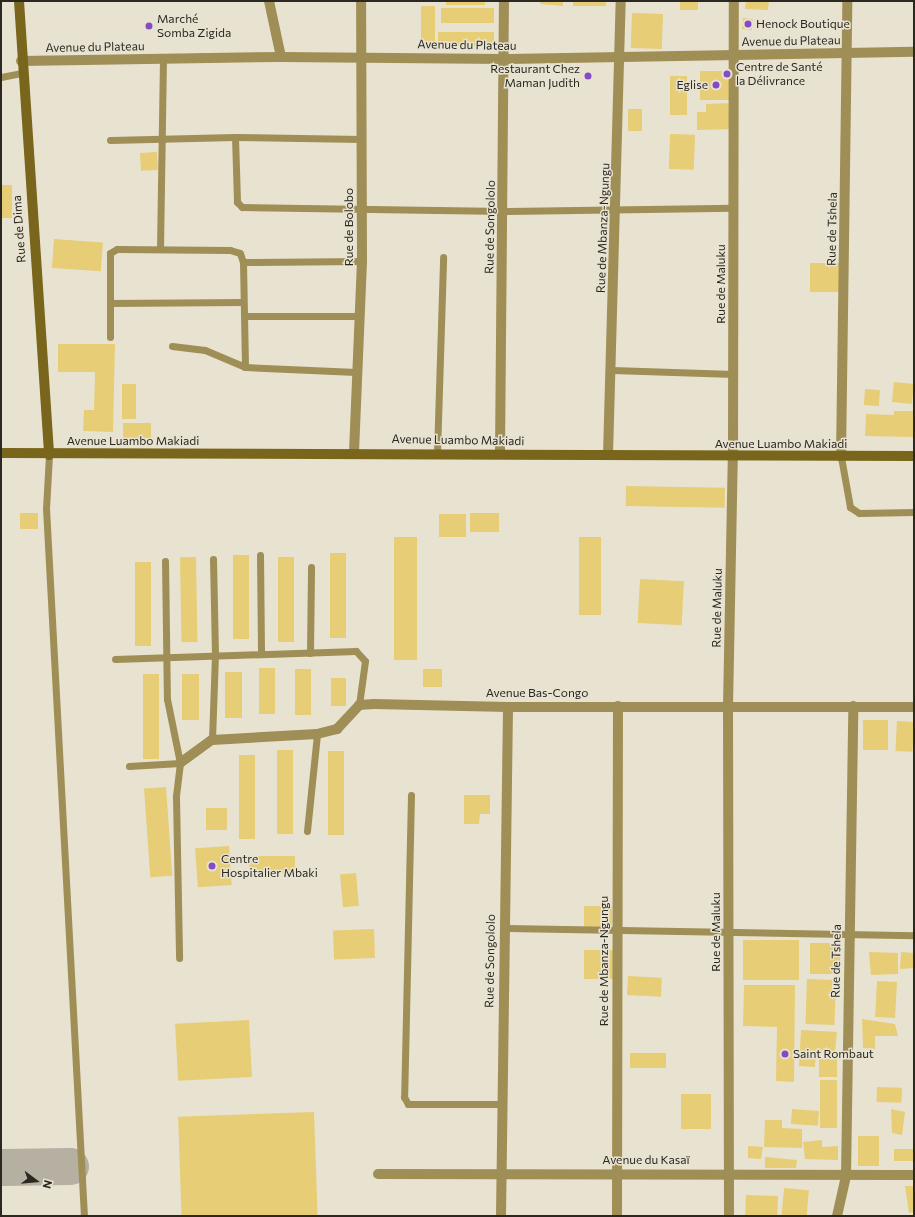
<!DOCTYPE html>
<meta charset="utf-8">
<style>
body{margin:0}
#map{position:relative;width:915px;height:1217px;overflow:hidden;background:#e8e3d1;font-family:Commissioner,sans-serif}
div>[style]{position:absolute}
.taxiway>*{height:37px;margin:-18.5px;padding:0 18.5px;transform-origin:18.5px;border-radius:18.5px;background:#b5b0a2}
.building>*{inset:0;background:#e7cd75;transform-origin:0 0}
.lane>*{height:7px;margin:-3.5px;padding:0 3.5px;transform-origin:3.5px;border-radius:3.5px;background:#9f8e56}
.street>*{height:10px;margin:-5px;padding:0 5px;transform-origin:5px;border-radius:5px;background:#9f8e56}
.secondary>*{height:10px;margin:-5px;padding:0 5px;transform-origin:5px;border-radius:5px;background:#79651b}
.dots>*{width:11px;height:11px;translate:-50% -50%;box-sizing:border-box;border:2px solid #e8e3d1;border-radius:50%}
span{translate:-50% -50%;white-space:nowrap;text-align:center;line-height:1.15;-webkit-text-stroke:3px #e8e3d1;paint-order:stroke}
.poi-label{font-size:12px;color:#2b2822}
.left{translate:0 -50%;text-align:left}
.right{translate:-100% -50%;text-align:right}
.street-label{font-size:12px;color:#2b2822}
.frame{position:absolute;inset:0;border:2px solid #2b2822;pointer-events:none}
.north{position:absolute;left:16px;top:1161px;width:40px;height:40px;-webkit-text-stroke:3px #e8e3d1;paint-order:stroke;rotate:106deg;font-size:11px;font-weight:700;line-height:16px;text-align:center;color:#2b2822}
.north::after{content:'';display:block;margin:auto;width:14px;height:18px;background:#2b2822;clip-path:polygon(50% 0,100% 100%,50% 72%,0 100%)}
</style>
<div id="map">
<div class="taxiway">
<div style="left:1px;top:1167px;width:69px;rotate:-0.8deg"></div>
</div>
<div class="building">
<div style="left:446px;top:1px;width:39px;height:4px"></div>
<div style="clip-path:polygon(541px 1px,563px 1px,563px 6px,540px 4px)"></div>
<div style="left:573px;top:1px;width:33px;height:5px"></div>
<div style="left:680px;top:1px;width:18px;height:9px"></div>
<div style="clip-path:polygon(746px 1px,769px 1px,768px 10px,745px 9px)"></div>
<div style="left:421px;top:6px;width:14px;height:40px"></div>
<div style="left:441px;top:8px;width:53px;height:15px"></div>
<div style="left:632px;top:13px;width:31px;height:35px;rotate:2deg"></div>
<div style="left:743px;top:18px;width:10px;height:11px;rotate:6deg"></div>
<div style="left:438px;top:32px;width:56px;height:14px"></div>
<div style="left:700px;top:71px;width:32px;height:29px"></div>
<div style="left:670px;top:76px;width:17px;height:39px"></div>
<div style="clip-path:polygon(734px 103px,734px 129px,697px 130px,697px 112px,706px 112px,706px 104px)"></div>
<div style="left:628px;top:109px;width:14px;height:22px"></div>
<div style="left:670px;top:134px;width:25px;height:35px;rotate:2deg"></div>
<div style="left:157px;top:152px;width:18px;height:17px;rotate:87deg"></div>
<div style="left:1px;top:185px;width:11px;height:33px"></div>
<div style="left:54px;top:239px;width:49px;height:29px;rotate:4deg"></div>
<div style="left:810px;top:263px;width:32px;height:29px"></div>
<div style="clip-path:polygon(58px 344px,115px 344px,113px 432px,83px 431px,84px 410px,94px 410px,95px 372px,58px 372px)"></div>
<div style="left:894px;top:382px;width:20px;height:20px;rotate:6deg"></div>
<div style="left:122px;top:384px;width:14px;height:35px"></div>
<div style="left:865px;top:389px;width:15px;height:16px;rotate:4deg"></div>
<div style="clip-path:polygon(894px 411px,914px 411px,914px 437px,865px 436px,866px 414px,894px 415px)"></div>
<div style="left:123px;top:423px;width:28px;height:15px"></div>
<div style="left:626px;top:486px;width:99px;height:20px;rotate:1deg"></div>
<div style="left:20px;top:513px;width:18px;height:16px"></div>
<div style="left:499px;top:513px;width:19px;height:29px;rotate:90deg"></div>
<div style="left:439px;top:514px;width:27px;height:23px"></div>
<div style="left:394px;top:537px;width:23px;height:123px"></div>
<div style="left:579px;top:537px;width:22px;height:78px"></div>
<div style="left:330px;top:553px;width:16px;height:85px"></div>
<div style="left:233px;top:555px;width:16px;height:84px"></div>
<div style="left:196px;top:557px;width:85px;height:16px;rotate:89deg"></div>
<div style="left:278px;top:557px;width:16px;height:85px"></div>
<div style="left:135px;top:562px;width:16px;height:84px"></div>
<div style="left:640px;top:579px;width:44px;height:44px;rotate:3deg"></div>
<div style="left:259px;top:668px;width:16px;height:46px"></div>
<div style="left:295px;top:669px;width:16px;height:46px"></div>
<div style="left:423px;top:669px;width:19px;height:18px"></div>
<div style="left:225px;top:672px;width:17px;height:46px"></div>
<div style="left:143px;top:674px;width:16px;height:85px"></div>
<div style="left:182px;top:674px;width:17px;height:46px"></div>
<div style="left:331px;top:678px;width:15px;height:28px"></div>
<div style="left:863px;top:720px;width:25px;height:30px"></div>
<div style="left:897px;top:721px;width:17px;height:30px;rotate:3deg"></div>
<div style="left:277px;top:750px;width:16px;height:84px"></div>
<div style="left:328px;top:751px;width:16px;height:84px"></div>
<div style="left:239px;top:755px;width:16px;height:84px"></div>
<div style="left:166px;top:787px;width:89px;height:22px;rotate:86deg"></div>
<div style="clip-path:polygon(464px 795px,490px 795px,490px 814px,480px 814px,479px 824px,464px 824px)"></div>
<div style="left:206px;top:808px;width:21px;height:22px"></div>
<div style="left:229px;top:846px;width:39px;height:34px;rotate:86deg"></div>
<div style="left:295px;top:856px;width:17px;height:46px;rotate:90deg"></div>
<div style="left:356px;top:873px;width:33px;height:16px;rotate:85deg"></div>
<div style="left:584px;top:906px;width:28px;height:21px"></div>
<div style="left:374px;top:929px;width:29px;height:41px;rotate:88deg"></div>
<div style="left:743px;top:940px;width:56px;height:40px"></div>
<div style="left:810px;top:943px;width:30px;height:31px"></div>
<div style="left:613px;top:950px;width:29px;height:29px;rotate:90deg"></div>
<div style="clip-path:polygon(869px 952px,898px 953px,898px 974px,871px 975px)"></div>
<div style="clip-path:polygon(901px 952px,914px 953px,914px 968px,900px 969px)"></div>
<div style="left:628px;top:976px;width:34px;height:19px;rotate:3deg"></div>
<div style="left:807px;top:979px;width:29px;height:45px;rotate:2deg"></div>
<div style="left:877px;top:981px;width:20px;height:36px;rotate:3deg"></div>
<div style="clip-path:polygon(744px 985px,795px 985px,794px 1082px,776px 1081px,777px 1027px,743px 1026px)"></div>
<div style="clip-path:polygon(862px 1019px,895px 1024px,898px 1036px,875px 1036px,875px 1049px,863px 1048px)"></div>
<div style="left:249px;top:1020px;width:57px;height:74px;rotate:87deg"></div>
<div style="clip-path:polygon(801px 1030px,837px 1032px,835px 1051px,816px 1050px,815px 1067px,799px 1066px)"></div>
<div style="left:630px;top:1053px;width:36px;height:15px"></div>
<div style="left:819px;top:1059px;width:18px;height:18px"></div>
<div style="left:820px;top:1080px;width:17px;height:48px"></div>
<div style="left:877px;top:1087px;width:25px;height:15px;rotate:2deg"></div>
<div style="left:681px;top:1094px;width:30px;height:35px"></div>
<div style="left:792px;top:1109px;width:27px;height:15px;rotate:4deg"></div>
<div style="clip-path:polygon(891px 1109px,905px 1112px,902px 1135px,892px 1133px)"></div>
<div style="left:314px;top:1112px;width:104px;height:136px;rotate:88deg"></div>
<div style="clip-path:polygon(765px 1120px,782px 1120px,782px 1128px,802px 1129px,802px 1148px,764px 1147px)"></div>
<div style="left:858px;top:1136px;width:21px;height:30px"></div>
<div style="clip-path:polygon(822px 1140px,822px 1147px,838px 1146px,838px 1160px,805px 1159px,803px 1142px)"></div>
<div style="clip-path:polygon(748px 1146px,763px 1147px,761px 1159px,748px 1158px)"></div>
<div style="left:894px;top:1149px;width:20px;height:12px"></div>
<div style="clip-path:polygon(765px 1157px,797px 1160px,796px 1168px,765px 1168px)"></div>
<div style="clip-path:polygon(905px 1186px,914px 1186px,914px 1212px,909px 1213px)"></div>
<div style="left:784px;top:1188px;width:25px;height:28px;rotate:5deg"></div>
<div style="left:746px;top:1195px;width:32px;height:21px;rotate:2deg"></div>
</div>
<div class="lane">
<div style="left:1px;top:77px;width:20px;rotate:-11deg"></div>
<div style="left:235px;top:137px;width:65px;rotate:88.2deg"></div>
<div style="left:237px;top:202px;width:7px;rotate:45deg"></div>
<div style="left:242px;top:207px;width:262px;rotate:0.9deg"></div>
<div style="left:504px;top:211px;width:229px;rotate:-0.8deg"></div>
<div style="left:110px;top:140px;width:125px;rotate:-1.4deg"></div>
<div style="left:235px;top:137px;width:127px;rotate:0.9deg"></div>
<div style="left:160px;top:249px;width:189px;rotate:-89.1deg"></div>
<div style="left:243px;top:262px;width:119px;rotate:-0.5deg"></div>
<div style="left:110px;top:303px;width:133px;rotate:-0.4deg"></div>
<div style="left:246px;top:316px;width:114px"></div>
<div style="left:110px;top:337px;width:84px;rotate:-90deg"></div>
<div style="left:110px;top:253px;width:8px;rotate:-30deg"></div>
<div style="left:117px;top:249px;width:113px;rotate:0.5deg"></div>
<div style="left:230px;top:250px;width:10px;rotate:17deg"></div>
<div style="left:240px;top:253px;width:9px;rotate:72deg"></div>
<div style="left:243px;top:262px;width:105px;rotate:88.9deg"></div>
<div style="left:172px;top:346px;width:33px;rotate:7deg"></div>
<div style="left:205px;top:350px;width:43px;rotate:23deg"></div>
<div style="left:245px;top:367px;width:111px;rotate:2.6deg"></div>
<div style="left:612px;top:370px;width:122px;rotate:1.9deg"></div>
<div style="left:437px;top:453px;width:196px;rotate:-88.2deg"></div>
<div style="left:49px;top:455px;width:53px;rotate:93.2deg"></div>
<div style="left:46px;top:508px;width:709px;rotate:86.93deg"></div>
<div style="left:841px;top:457px;width:51px;rotate:79.8deg"></div>
<div style="left:850px;top:507px;width:11px;rotate:34deg"></div>
<div style="left:859px;top:513px;width:55px;rotate:-1deg"></div>
<div style="left:260px;top:555px;width:99px;rotate:89.4deg"></div>
<div style="left:165px;top:561px;width:138px;rotate:89.2deg"></div>
<div style="left:167px;top:699px;width:65px;rotate:78.5deg"></div>
<div style="left:180px;top:763px;width:34px;rotate:97deg"></div>
<div style="left:176px;top:797px;width:161px;rotate:88.9deg"></div>
<div style="left:310px;top:653px;width:86px;rotate:-89.3deg"></div>
<div style="left:115px;top:659px;width:241px;rotate:-1.9deg"></div>
<div style="left:356px;top:651px;width:13px;rotate:48deg"></div>
<div style="left:365px;top:661px;width:44px;rotate:97.8deg"></div>
<div style="left:212px;top:740px;width:86px;rotate:-88deg"></div>
<div style="left:215px;top:654px;width:95px;rotate:-91.2deg"></div>
<div style="left:129px;top:766px;width:51px;rotate:-3.4deg"></div>
<div style="left:411px;top:795px;width:302px;rotate:91.3deg"></div>
<div style="left:404px;top:1097px;width:8px;rotate:60deg"></div>
<div style="left:408px;top:1104px;width:93px"></div>
<div style="left:307px;top:831px;width:98px;rotate:-84.1deg"></div>
<div style="left:504px;top:928px;width:410px;rotate:1deg"></div>
</div>
<div class="street">
<div style="left:269px;top:1px;width:57px;rotate:77.9deg"></div>
<div style="left:21px;top:61px;width:260px;rotate:-0.9deg"></div>
<div style="left:281px;top:57px;width:223px;rotate:0.5deg"></div>
<div style="left:504px;top:59px;width:410px;rotate:-1deg"></div>
<div style="left:354px;top:452px;width:191px;rotate:-87.6deg"></div>
<div style="left:362px;top:261px;width:260px;rotate:-90.2deg"></div>
<div style="left:500px;top:454px;width:453px;rotate:-89.5deg"></div>
<div style="left:608px;top:455px;width:454px;rotate:-88.4deg"></div>
<div style="left:841px;top:457px;width:456px;rotate:-89.2deg"></div>
<div style="left:180px;top:763px;width:39px;rotate:-36deg"></div>
<div style="left:212px;top:740px;width:105px;rotate:-3.3deg"></div>
<div style="left:317px;top:734px;width:21px;rotate:-14deg"></div>
<div style="left:337px;top:729px;width:33px;rotate:-47deg"></div>
<div style="left:359px;top:705px;width:15px;rotate:-4deg"></div>
<div style="left:374px;top:704px;width:134px;rotate:1.3deg"></div>
<div style="left:508px;top:707px;width:406px"></div>
<div style="left:378px;top:1174px;width:536px;rotate:0.11deg"></div>
<div style="left:501px;top:1216px;width:509px;rotate:-89.21deg"></div>
<div style="left:617px;top:1216px;width:510px;rotate:-89.89deg"></div>
<div style="left:729px;top:1216px;width:509px;rotate:-90.11deg"></div>
<div style="left:728px;top:707px;width:250px;rotate:-88.9deg"></div>
<div style="left:733px;top:457px;width:456px;rotate:-89.9deg"></div>
<div style="left:837px;top:1216px;width:41px;rotate:-77.3deg"></div>
<div style="left:846px;top:1176px;width:470px;rotate:-89.1deg"></div>
</div>
<div class="secondary">
<div style="left:19px;top:1px;width:455px;rotate:86.2deg"></div>
<div style="left:1px;top:453px;width:913px;rotate:0.19deg"></div>
</div>
<div class="dots">
<div style="left:748px;top:24px;background:#844bc2"></div>
<div style="left:149px;top:26px;background:#844bc2"></div>
<div style="left:727px;top:74px;background:#844bc2"></div>
<div style="left:588px;top:76px;background:#844bc2"></div>
<div style="left:716px;top:85px;background:#844bc2"></div>
<div style="left:212px;top:866px;background:#844bc2"></div>
<div style="left:785px;top:1054px;background:#844bc2"></div>
</div>
<div class="poi-label">
<span class="left" style="left:157px;top:26px">Marché<br>Somba Zigida</span>
<span class="left" style="left:756px;top:24px">Henock Boutique</span>
<span class="left" style="left:736px;top:74px">Centre de Santé<br>la Délivrance</span>
<span class="right" style="left:580px;top:76px">Restaurant Chez<br>Maman Judith</span>
<span class="right" style="left:708px;top:85px">Eglise</span>
<span class="left" style="left:221px;top:866px">Centre<br>Hospitalier Mbaki</span>
<span class="left" style="left:793px;top:1054px">Saint Rombaut</span>
</div>
<div class="street-label">
<span style="left:791px;top:41px;rotate:-1deg">Avenue du Plateau</span>
<span style="left:467px;top:45px;rotate:1deg">Avenue du Plateau</span>
<span style="left:95px;top:47px;rotate:-1deg">Avenue du Plateau</span>
<span style="left:349px;top:227px;rotate:-90deg">Rue de Bolobo</span>
<span style="left:490px;top:227px;rotate:-89deg">Rue de Songololo</span>
<span style="left:603px;top:228px;rotate:-88deg">Rue de Mbanza-Ngungu</span>
<span style="left:19px;top:229px;rotate:-94deg">Rue de Dima</span>
<span style="left:832px;top:229px;rotate:-89deg">Rue de Tshela</span>
<span style="left:721px;top:284px;rotate:-90deg">Rue de Maluku</span>
<span style="left:458px;top:440px;rotate:1deg">Avenue Luambo Makiadi</span>
<span style="left:133px;top:441px">Avenue Luambo Makiadi</span>
<span style="left:781px;top:444px">Avenue Luambo Makiadi</span>
<span style="left:717px;top:608px;rotate:-89deg">Rue de Maluku</span>
<span style="left:537px;top:693px">Avenue Bas-Congo</span>
<span style="left:716px;top:932px;rotate:-90deg">Rue de Maluku</span>
<span style="left:490px;top:961px;rotate:-89deg">Rue de Songololo</span>
<span style="left:604px;top:961px;rotate:-90deg">Rue de Mbanza-Ngungu</span>
<span style="left:836px;top:961px;rotate:-89deg">Rue de Tshela</span>
<span style="left:646px;top:1160px">Avenue du Kasaï</span>
</div>
<div class="frame"></div>
<div class="north">N</div>
</div>
